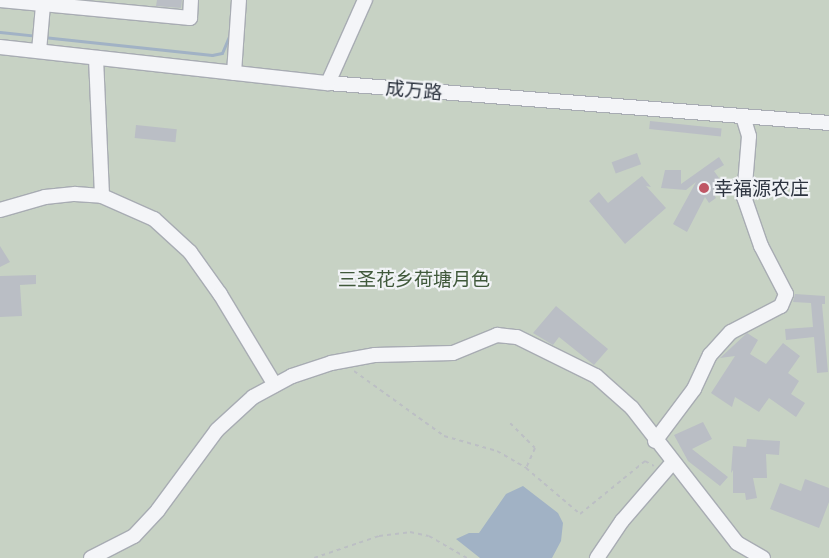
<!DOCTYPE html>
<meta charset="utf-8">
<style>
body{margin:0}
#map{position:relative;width:829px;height:558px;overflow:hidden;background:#e2e5e9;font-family:Commissioner,"Noto Sans SC",sans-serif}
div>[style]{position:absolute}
.green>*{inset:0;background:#c7d2c4;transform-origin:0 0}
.water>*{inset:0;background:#a1b2c5}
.stream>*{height:3px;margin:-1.5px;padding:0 1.5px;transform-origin:1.5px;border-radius:1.5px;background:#a1b2c5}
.building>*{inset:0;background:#babec5;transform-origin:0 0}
.path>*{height:2px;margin-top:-1px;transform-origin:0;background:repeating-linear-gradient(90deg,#bcbfc4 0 4px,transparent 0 8px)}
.roads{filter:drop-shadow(1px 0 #a8acb3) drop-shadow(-1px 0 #a8acb3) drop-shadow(0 1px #a8acb3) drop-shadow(0 -1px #a8acb3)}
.minor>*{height:14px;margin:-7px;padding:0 7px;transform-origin:7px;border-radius:7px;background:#f4f5f8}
.dots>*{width:14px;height:14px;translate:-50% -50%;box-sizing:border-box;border:2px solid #f1f3f6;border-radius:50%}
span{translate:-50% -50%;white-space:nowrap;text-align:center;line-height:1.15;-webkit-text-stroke:4.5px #f1f3f6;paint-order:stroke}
.street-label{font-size:19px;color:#2c333f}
.poi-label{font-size:19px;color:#2c333f}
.left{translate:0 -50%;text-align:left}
.park-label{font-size:19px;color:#40593b}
</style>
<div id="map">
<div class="green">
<div style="left:0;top:0;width:829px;height:558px"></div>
</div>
<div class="water">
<div style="clip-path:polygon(523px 486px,558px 513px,563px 523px,561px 541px,552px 558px,480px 558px,456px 539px,469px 533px,479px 533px,506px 494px)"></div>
</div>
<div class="stream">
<div style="left:0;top:32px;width:37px;rotate:6deg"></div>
<div style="left:43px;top:37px;width:170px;rotate:6.1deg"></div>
<div style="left:212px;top:55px;width:10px;rotate:-11deg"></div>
<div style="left:222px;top:53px;width:21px;rotate:-67deg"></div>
</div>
<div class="building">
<div style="clip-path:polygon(157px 0,182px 0,181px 8px,156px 6px)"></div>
<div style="left:650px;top:121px;width:72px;height:8px;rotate:6deg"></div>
<div style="left:136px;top:125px;width:41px;height:13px;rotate:6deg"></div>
<div style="left:637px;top:153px;width:12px;height:27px;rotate:70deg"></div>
<div style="clip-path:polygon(719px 157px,724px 165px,714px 171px,724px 185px,713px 193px,716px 198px,709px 203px,705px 197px,687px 232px,673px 224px,696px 182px,686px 190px,661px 188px,665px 170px,681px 170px,681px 184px)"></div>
<div style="clip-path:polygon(642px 176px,651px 187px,646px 186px,666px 208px,625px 244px,589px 201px,599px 192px,608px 203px)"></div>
<div style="clip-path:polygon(0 246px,10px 262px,0 267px)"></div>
<div style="clip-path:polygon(36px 275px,36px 284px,20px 285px,22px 316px,0 317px,0 276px)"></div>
<div style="clip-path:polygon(795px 294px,825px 296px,825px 304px,822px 304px,828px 372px,817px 373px,814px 337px,786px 340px,785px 329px,813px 327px,811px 303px,793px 302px)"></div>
<div style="clip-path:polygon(556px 306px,608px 349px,594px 365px,559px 337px,553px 345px,533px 333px)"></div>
<div style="clip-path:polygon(747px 333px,758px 340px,750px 354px,766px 364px,783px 343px,800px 356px,788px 373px,799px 381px,791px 394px,805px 403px,796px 417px,769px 398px,759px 412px,735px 397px,732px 407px,711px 393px,735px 356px,720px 358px)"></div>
<div style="clip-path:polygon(703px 422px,712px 439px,692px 449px,728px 477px,720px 486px,688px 461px,674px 435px)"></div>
<div style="clip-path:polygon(747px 439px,780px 441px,779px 455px,766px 454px,767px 478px,753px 478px,757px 498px,746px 500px,745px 493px,733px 493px,733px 470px,731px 473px,733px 446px,746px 447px)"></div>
<div style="clip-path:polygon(805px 479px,829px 488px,829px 502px,819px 528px,770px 509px,780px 483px,801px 491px)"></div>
</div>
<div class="path">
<div style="left:354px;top:371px;width:111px;rotate:35.8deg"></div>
<div style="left:444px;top:436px;width:55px;rotate:15.8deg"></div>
<div style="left:497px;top:451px;width:34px;rotate:30deg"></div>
<div style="left:510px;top:423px;width:35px;rotate:45deg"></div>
<div style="left:535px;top:448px;width:22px;rotate:114deg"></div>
<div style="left:526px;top:468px;width:71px;rotate:40.4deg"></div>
<div style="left:580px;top:514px;width:84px;rotate:-39.2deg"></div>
<div style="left:645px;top:461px;width:10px;rotate:29deg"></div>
<div style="left:314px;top:558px;width:69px;rotate:-18.7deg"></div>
<div style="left:379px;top:536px;width:31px;rotate:-7deg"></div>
<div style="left:410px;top:532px;width:19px;rotate:12deg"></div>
<div style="left:429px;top:536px;width:44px;rotate:30.1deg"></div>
</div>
<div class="roads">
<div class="minor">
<div style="left:0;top:0;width:191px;rotate:5.4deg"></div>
<div style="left:190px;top:18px;width:18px;rotate:-87deg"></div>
<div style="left:0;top:47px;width:330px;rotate:6.3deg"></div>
<div style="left:328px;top:83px;width:503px;rotate:4.56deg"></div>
<div style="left:39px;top:51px;width:46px;rotate:-85deg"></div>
<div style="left:96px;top:58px;width:138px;rotate:87.5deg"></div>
<div style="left:234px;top:73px;width:73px;rotate:-86.1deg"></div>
<div style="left:328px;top:83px;width:91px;rotate:-66deg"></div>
<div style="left:0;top:210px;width:47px;rotate:-16.1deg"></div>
<div style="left:45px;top:197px;width:30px;rotate:-6deg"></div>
<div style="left:75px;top:194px;width:27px;rotate:4deg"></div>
<div style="left:102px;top:196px;width:57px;rotate:23.9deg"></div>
<div style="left:154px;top:219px;width:49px;rotate:42.5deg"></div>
<div style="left:190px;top:252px;width:52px;rotate:54.5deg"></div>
<div style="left:220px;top:294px;width:106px;rotate:58.9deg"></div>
<div style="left:655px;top:441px;width:65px;rotate:-53.1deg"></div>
<div style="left:694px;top:389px;width:38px;rotate:-65deg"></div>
<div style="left:710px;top:355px;width:31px;rotate:-48deg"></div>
<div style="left:731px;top:332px;width:56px;rotate:-27.5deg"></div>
<div style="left:781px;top:306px;width:13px;rotate:-67deg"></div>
<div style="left:786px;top:294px;width:54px;rotate:-117.5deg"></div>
<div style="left:761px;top:246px;width:52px;rotate:-109.1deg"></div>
<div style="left:744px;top:197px;width:61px;rotate:-85.3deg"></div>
<div style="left:749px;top:136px;width:21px;rotate:-107deg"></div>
<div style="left:91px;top:558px;width:48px;rotate:-27.1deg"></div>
<div style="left:134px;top:536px;width:35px;rotate:-47deg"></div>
<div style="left:158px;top:510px;width:99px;rotate:-53.6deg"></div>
<div style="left:217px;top:430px;width:49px;rotate:-42.5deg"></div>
<div style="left:253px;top:397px;width:44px;rotate:-28.3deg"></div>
<div style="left:292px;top:376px;width:41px;rotate:-18.4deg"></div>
<div style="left:331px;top:363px;width:45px;rotate:-10.3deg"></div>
<div style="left:375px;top:355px;width:78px;rotate:-1.5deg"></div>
<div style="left:453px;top:353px;width:48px;rotate:-22.2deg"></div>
<div style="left:497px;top:335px;width:20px;rotate:6deg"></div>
<div style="left:517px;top:337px;width:88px;rotate:26.3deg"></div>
<div style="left:596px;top:376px;width:48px;rotate:41.6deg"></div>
<div style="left:632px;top:408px;width:171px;rotate:52.1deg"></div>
<div style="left:737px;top:543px;width:30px;rotate:30deg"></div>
<div style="left:597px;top:558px;width:45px;rotate:-56deg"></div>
<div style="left:622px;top:521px;width:78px;rotate:-49.2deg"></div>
</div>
</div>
<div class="dots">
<div style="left:704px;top:188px;background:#bf5665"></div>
</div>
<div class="street-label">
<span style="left:414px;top:90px;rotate:5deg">成万路</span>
</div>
<div class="poi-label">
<span class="left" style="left:714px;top:188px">幸福源农庄</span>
</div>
<div class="park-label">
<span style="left:414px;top:279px">三圣花乡荷塘月色</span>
</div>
</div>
